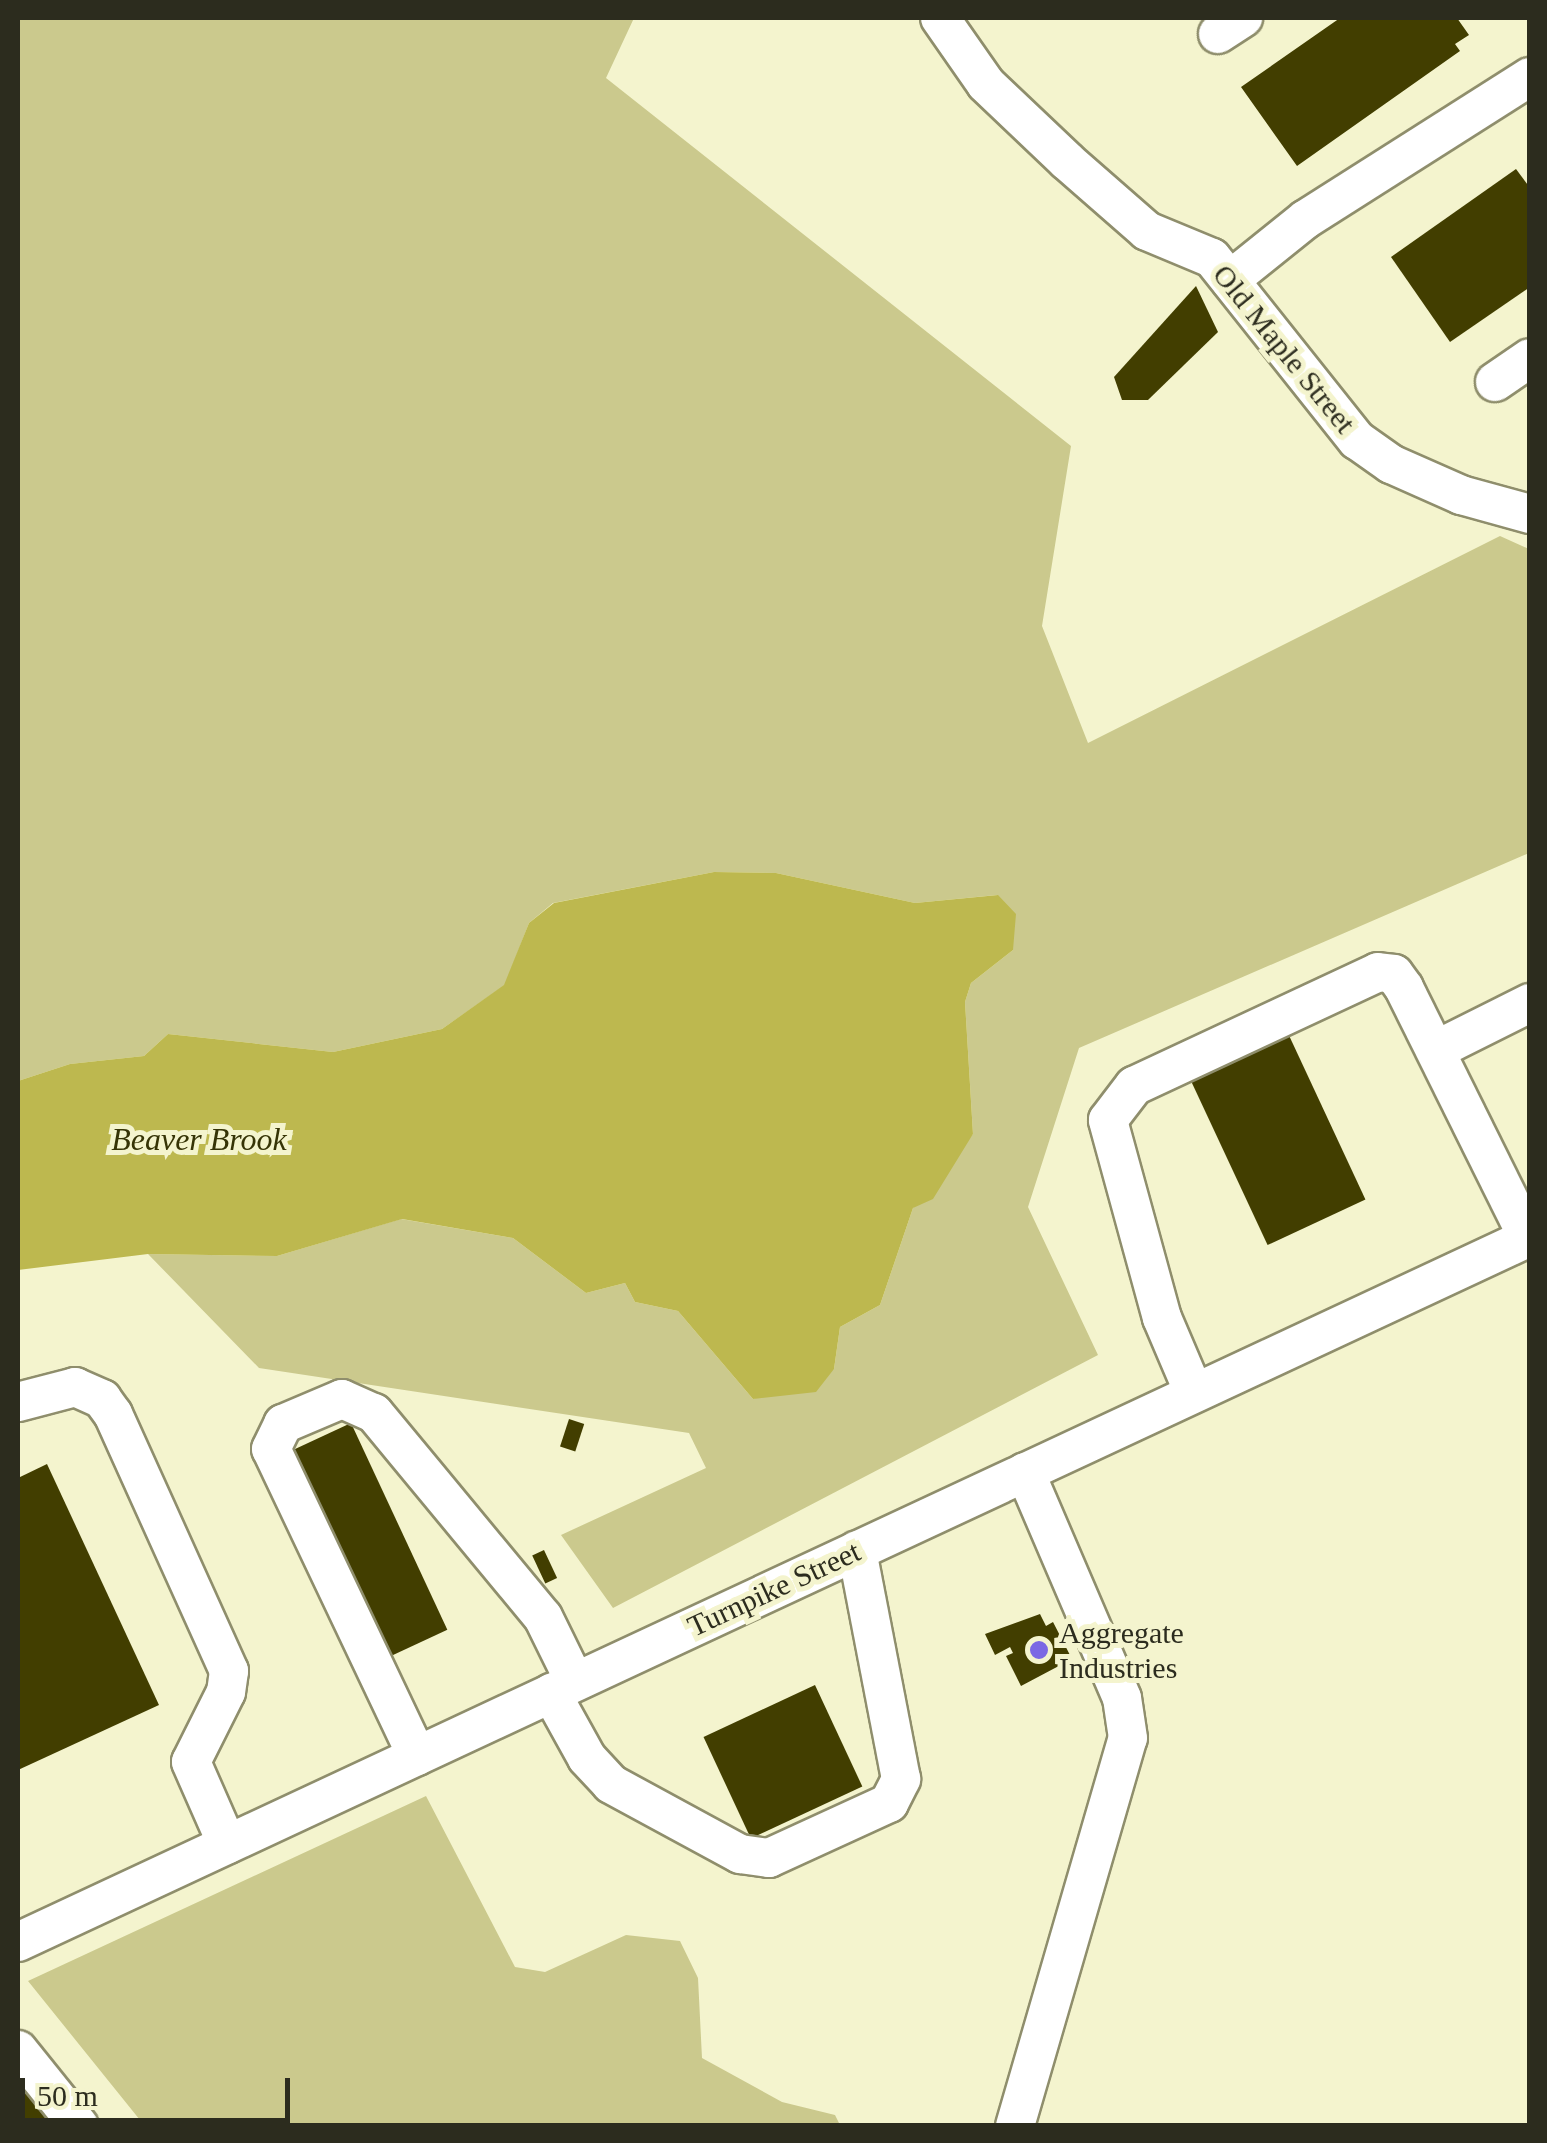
<!DOCTYPE html>
<style>
body{margin:0}
#map{position:relative;width:1547px;height:2143px;overflow:hidden;background:#f4f4ce;font-family:Georgia,serif}
div>[style]{position:absolute}
.green>*{inset:0;background:#cbc98d}
.water>*{inset:0;background:#bdb84f}
.building>*{inset:0;background:#423e00;transform-origin:0 0}
.roads{filter:drop-shadow(2px 0 #8f8e6c) drop-shadow(-2px 0 #8f8e6c) drop-shadow(0 2px #8f8e6c) drop-shadow(0 -2px #8f8e6c)}
.minor>*{height:38px;margin:-19px;padding:0 19px;transform-origin:19px;border-radius:19px;background:#fff}
.dots>*{width:28px;height:28px;translate:-50% -50%;box-sizing:border-box;border:5px solid #f4f4ce;border-radius:50%}
span{translate:-50% -50%;white-space:nowrap;text-align:center;line-height:1.15;-webkit-text-stroke:10px #f4f4ce;paint-order:stroke}
.street-label{font-size:30px;color:#2c2c1e}
.poi-label{font-size:30px;color:#2c2c1e}
.left{translate:0 -50%;text-align:left}
.water-label{font-size:32px;color:#363406;font-style:italic}
.frame{position:absolute;inset:0;border:20px solid #2c2c1e;pointer-events:none}
.scale{position:absolute;left:20px;top:2078px;width:270px;height:45px;box-sizing:border-box;border:5px solid #2c2c1e;border-top:0;padding-left:12px;font-size:30px;line-height:35px;white-space:nowrap;color:#2c2c1e;-webkit-text-stroke:8px #f4f4ce;paint-order:stroke}
</style>
<div id="map">
<div class="green">
<div style="clip-path:polygon(18px 18px,634px 18px,606px 78px,1071px 446px,1042px 626px,1088px 743px,1500px 536px,1529px 549px,1529px 853px,1079px 1048px,1028px 1207px,1098px 1355px,613px 1608px,561px 1535px,706px 1468px,689px 1433px,259px 1368px,148px 1254px,277px 1256px,401px 1219px,513px 1238px,586px 1293px,625px 1283px,635px 1302px,678px 1311px,753px 1399px,834px 1369px,840px 1327px,880px 1305px,913px 1208px,973px 1134px,965px 1002px,971px 983px,1013px 950px,997px 895px,915px 903px,776px 873px,714px 872px,553px 903px,529px 923px,505px 985px,442px 1029px,333px 1052px,168px 1034px,144px 1056px,70px 1064px,18px 1081px)"></div>
<div style="clip-path:polygon(426px 1796px,515px 1967px,545px 1972px,626px 1935px,680px 1941px,698px 1978px,702px 2058px,782px 2102px,835px 2115px,840px 2125px,144px 2125px,28px 1981px)"></div>
</div>
<div class="water">
<div style="clip-path:polygon(714px 872px,776px 873px,915px 903px,998px 895px,1016px 914px,1013px 950px,971px 983px,965px 1002px,973px 1134px,933px 1199px,913px 1208px,880px 1305px,840px 1327px,834px 1369px,816px 1392px,753px 1399px,678px 1311px,635px 1302px,625px 1283px,586px 1293px,513px 1238px,402px 1219px,277px 1256px,148px 1254px,18px 1270px,18px 1081px,70px 1064px,144px 1056px,168px 1034px,333px 1052px,442px 1029px,504px 985px,529px 923px,554px 903px)"></div>
</div>
<div class="building">
<div style="clip-path:polygon(1340px 18px,1457px 18px,1469px 35px,1455px 44px,1460px 51px,1297px 166px,1241px 87px)"></div>
<div style="clip-path:polygon(1516px 169px,1530px 188px,1530px 287px,1450px 342px,1391px 257px)"></div>
<div style="clip-path:polygon(1196px 286px,1218px 332px,1148px 400px,1122px 400px,1114px 377px)"></div>
<div style="left:1286px;top:1029px;width:188px;height:108px;rotate:65deg"></div>
<div style="left:569px;top:1419px;width:16px;height:29px;rotate:18deg"></div>
<div style="left:351px;top:1423px;width:228px;height:67px;rotate:65deg"></div>
<div style="clip-path:polygon(47px 1464px,159px 1705px,18px 1770px,18px 1478px)"></div>
<div style="left:544px;top:1550px;width:31px;height:13px;rotate:65deg"></div>
<div style="clip-path:polygon(1040px 1614px,1046px 1626px,1053px 1622px,1072px 1659px,1021px 1686px,1006px 1656px,1013px 1653px,1010px 1647px,995px 1655px,985px 1634px)"></div>
<div style="left:815px;top:1685px;width:112px;height:123px;rotate:65deg"></div>
<div style="clip-path:polygon(18px 2078px,56px 2126px,18px 2126px)"></div>
</div>
<div class="roads">
<div class="minor">
<div style="left:940px;top:18px;width:80px;rotate:55.1deg"></div>
<div style="left:986px;top:84px;width:112px;rotate:43.5deg"></div>
<div style="left:1067px;top:161px;width:106px;rotate:41.2deg"></div>
<div style="left:1147px;top:231px;width:70px;rotate:22.6deg"></div>
<div style="left:1212px;top:258px;width:233px;rotate:51.5deg"></div>
<div style="left:1357px;top:440px;width:42px;rotate:35.2deg"></div>
<div style="left:1391px;top:464px;width:77px;rotate:23.9deg"></div>
<div style="left:1461px;top:495px;width:72px;rotate:15.4deg"></div>
<div style="left:1218px;top:34px;width:30px;rotate:-33deg"></div>
<div style="left:1230px;top:280px;width:97px;rotate:-38.8deg"></div>
<div style="left:1306px;top:219px;width:265px;rotate:-32.4deg"></div>
<div style="left:1495px;top:382px;width:42px;rotate:-34.4deg"></div>
<div style="left:1436px;top:1050px;width:105px;rotate:-26.6deg"></div>
<div style="left:1194px;top:1393px;width:82px;rotate:-113.1deg"></div>
<div style="left:1162px;top:1318px;width:205px;rotate:-105.3deg"></div>
<div style="left:1108px;top:1120px;width:43px;rotate:-52.6deg"></div>
<div style="left:1134px;top:1086px;width:269px;rotate:-25deg"></div>
<div style="left:1378px;top:972px;width:16px;rotate:7deg"></div>
<div style="left:1394px;top:974px;width:17px;rotate:54deg"></div>
<div style="left:1404px;top:988px;width:279px;rotate:63.6deg"></div>
<div style="left:18px;top:1402px;width:59px;rotate:-14.7deg"></div>
<div style="left:75px;top:1387px;width:30px;rotate:24deg"></div>
<div style="left:102px;top:1399px;width:19px;rotate:54deg"></div>
<div style="left:113px;top:1414px;width:282px;rotate:65.7deg"></div>
<div style="left:229px;top:1671px;width:21px;rotate:98deg"></div>
<div style="left:226px;top:1692px;width:78px;rotate:116.6deg"></div>
<div style="left:191px;top:1762px;width:90px;rotate:66.3deg"></div>
<div style="left:551px;top:1693px;width:74px;rotate:61deg"></div>
<div style="left:587px;top:1758px;width:35px;rotate:47deg"></div>
<div style="left:611px;top:1784px;width:147px;rotate:28.5deg"></div>
<div style="left:740px;top:1854px;width:29px;rotate:8deg"></div>
<div style="left:769px;top:1858px;width:132px;rotate:-24.6deg"></div>
<div style="left:889px;top:1803px;width:27px;rotate:-63deg"></div>
<div style="left:901px;top:1779px;width:233px;rotate:-100.9deg"></div>
<div style="left:417px;top:1756px;width:340px;rotate:-115.4deg"></div>
<div style="left:271px;top:1449px;width:28px;rotate:-64deg"></div>
<div style="left:283px;top:1424px;width:64px;rotate:-23deg"></div>
<div style="left:342px;top:1399px;width:35px;rotate:24deg"></div>
<div style="left:374px;top:1413px;width:265px;rotate:50.4deg"></div>
<div style="left:543px;top:1617px;width:72px;rotate:63.8deg"></div>
<div style="left:18px;top:1942px;width:1668px;rotate:-25deg"></div>
<div style="left:18px;top:2050px;width:97px;rotate:51.2deg"></div>
<div style="left:1015px;top:2126px;width:404px;rotate:-73.8deg"></div>
<div style="left:1128px;top:1738px;width:40px;rotate:-98.5deg"></div>
<div style="left:1122px;top:1698px;width:246px;rotate:-113.2deg"></div>
</div>
</div>
<div class="dots">
<div style="left:1039px;top:1650px;background:#7b68e4"></div>
</div>
<div class="street-label">
<span style="left:1284px;top:349px;rotate:51deg">Old Maple Street</span>
<span style="left:774px;top:1589px;rotate:-25deg">Turnpike Street</span>
</div>
<div class="poi-label">
<span class="left" style="left:1059px;top:1650px">Aggregate<br>Industries</span>
</div>
<div class="water-label">
<span style="left:199px;top:1139px">Beaver Brook</span>
</div>
<div class="frame"></div>
<div class="scale">50 m</div>
</div>
